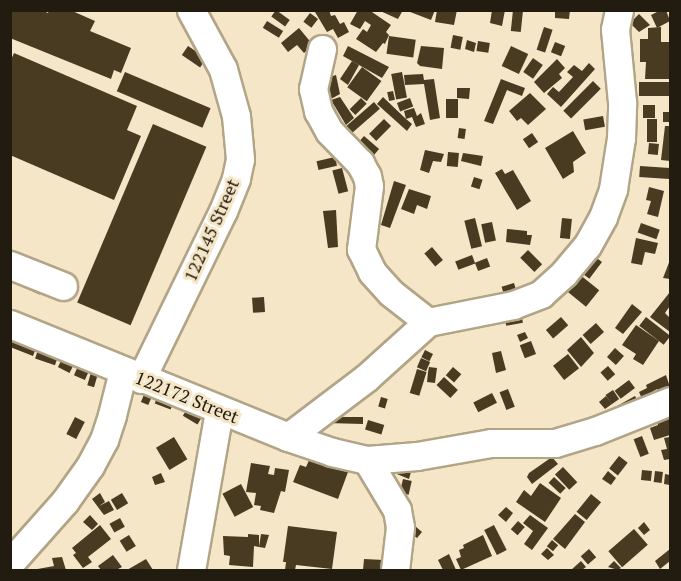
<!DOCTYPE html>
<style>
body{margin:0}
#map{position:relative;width:681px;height:581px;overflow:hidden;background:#f6e6c8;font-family:"PT Serif",serif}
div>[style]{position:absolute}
.building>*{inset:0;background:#483b22;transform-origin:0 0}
.roads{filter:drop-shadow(2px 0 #b2a487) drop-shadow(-2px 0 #b2a487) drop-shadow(0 2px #b2a487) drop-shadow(0 -2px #b2a487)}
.minor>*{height:27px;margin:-13.5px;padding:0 13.5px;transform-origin:13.5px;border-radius:13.5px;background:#fff}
span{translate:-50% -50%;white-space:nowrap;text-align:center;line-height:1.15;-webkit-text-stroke:6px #f6e6c8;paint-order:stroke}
.street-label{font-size:18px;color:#211b10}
.frame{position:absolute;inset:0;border:12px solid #211b10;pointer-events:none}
</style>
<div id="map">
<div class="building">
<div style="clip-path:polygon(10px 10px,41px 10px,48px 13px,49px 10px,70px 10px,95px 21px,90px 31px,131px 48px,121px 73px,114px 70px,111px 79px,10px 38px)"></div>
<div style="left:276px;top:10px;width:17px;height:8px;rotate:36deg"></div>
<div style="clip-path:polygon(319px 10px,329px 10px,331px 16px,335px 15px,340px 24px,344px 22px,349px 32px,338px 38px,333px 29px,327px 32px,315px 12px)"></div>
<div style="clip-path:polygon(358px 10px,369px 10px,391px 25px,386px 32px,389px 35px,385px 44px,383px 43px,376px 52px,356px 39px,363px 29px,367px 32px,371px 25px,365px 21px,360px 29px,350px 24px)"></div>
<div style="clip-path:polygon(378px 10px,403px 10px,398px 19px)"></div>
<div style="clip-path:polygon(405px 10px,435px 10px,431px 20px)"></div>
<div style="clip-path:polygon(437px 10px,457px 10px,454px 25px,435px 22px)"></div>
<div style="clip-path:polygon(492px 10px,505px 10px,502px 26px,490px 23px)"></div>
<div style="left:513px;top:10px;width:10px;height:21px;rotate:6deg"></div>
<div style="clip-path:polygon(555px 10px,570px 10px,569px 19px,555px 18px)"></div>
<div style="clip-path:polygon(661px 10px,666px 10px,670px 21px,657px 28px,651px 15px)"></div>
<div style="left:310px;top:13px;width:10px;height:11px;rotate:37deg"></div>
<div style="clip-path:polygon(639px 14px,650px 25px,639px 32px,630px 23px)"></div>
<div style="left:267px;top:21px;width:19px;height:8px;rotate:32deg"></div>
<div style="left:544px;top:27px;width:9px;height:24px;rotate:18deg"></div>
<div style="clip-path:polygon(661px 27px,661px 42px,670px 42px,670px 79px,645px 79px,646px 62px,640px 62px,640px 39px,648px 39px,648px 28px)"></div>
<div style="clip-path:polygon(299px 28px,313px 45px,304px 53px,297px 45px,288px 52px,281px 43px)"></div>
<div style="left:453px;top:35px;width:10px;height:13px;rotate:11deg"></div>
<div style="left:389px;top:36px;width:27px;height:18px;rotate:8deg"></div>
<div style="clip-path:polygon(467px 40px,476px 43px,474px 52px,465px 49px)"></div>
<div style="left:478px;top:41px;width:12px;height:10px;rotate:9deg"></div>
<div style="left:555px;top:42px;width:11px;height:11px;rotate:22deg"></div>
<div style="left:188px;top:46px;width:22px;height:11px;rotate:34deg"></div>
<div style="clip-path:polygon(348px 46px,389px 67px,382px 78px,343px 56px)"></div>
<div style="clip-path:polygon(421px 46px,444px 48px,442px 69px,420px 66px,417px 63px)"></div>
<div style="left:511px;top:46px;width:19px;height:22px;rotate:25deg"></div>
<div style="clip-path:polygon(14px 53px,137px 106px,127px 130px,141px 136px,114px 200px,10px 155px,10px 62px)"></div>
<div style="left:533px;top:58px;width:12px;height:17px;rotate:35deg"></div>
<div style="clip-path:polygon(557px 59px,565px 68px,559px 74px,562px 78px,544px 93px,534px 82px)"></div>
<div style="clip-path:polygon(352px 61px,359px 65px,348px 85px,340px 79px)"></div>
<div style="clip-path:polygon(589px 63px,595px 69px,561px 107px,547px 94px,553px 87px,559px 92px,573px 77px,567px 72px,574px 65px,582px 71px)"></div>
<div style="left:362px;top:67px;width:24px;height:25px;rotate:36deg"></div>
<div style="left:125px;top:72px;width:93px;height:21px;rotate:23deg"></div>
<div style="left:402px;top:72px;width:26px;height:11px;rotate:79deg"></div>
<div style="clip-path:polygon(423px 74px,424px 80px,434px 79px,440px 118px,430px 120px,424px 84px,405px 85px,404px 75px)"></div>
<div style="clip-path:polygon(336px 75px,340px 94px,331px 99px,326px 78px)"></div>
<div style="clip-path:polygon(501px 79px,525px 88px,522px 96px,507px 90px,493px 124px,484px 121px)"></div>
<div style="left:593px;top:81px;width:11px;height:42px;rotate:45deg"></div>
<div style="left:639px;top:82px;width:31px;height:14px"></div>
<div style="clip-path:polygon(457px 88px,470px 88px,469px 99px,457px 98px)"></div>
<div style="left:393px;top:91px;width:9px;height:6px;rotate:77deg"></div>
<div style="clip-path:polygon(530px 93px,546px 109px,528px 125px,521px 118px,517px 121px,509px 111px)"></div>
<div style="clip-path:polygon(340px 97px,354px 118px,346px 125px,331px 100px)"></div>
<div style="clip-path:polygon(383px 97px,406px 119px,404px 111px,414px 108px,417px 116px,421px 113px,425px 124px,416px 127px,412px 117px,406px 119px,412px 124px,407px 131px,377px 104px)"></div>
<div style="left:361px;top:98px;width:8px;height:16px;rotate:45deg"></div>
<div style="left:410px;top:98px;width:9px;height:14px;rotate:69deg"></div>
<div style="left:446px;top:99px;width:12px;height:19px"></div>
<div style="left:374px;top:102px;width:9px;height:40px;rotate:49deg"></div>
<div style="left:643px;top:105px;width:12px;height:13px"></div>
<div style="left:663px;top:112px;width:7px;height:10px"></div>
<div style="left:603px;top:116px;width:11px;height:20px;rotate:80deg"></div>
<div style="left:384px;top:119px;width:10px;height:21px;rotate:45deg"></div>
<div style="left:647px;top:119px;width:10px;height:23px"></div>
<div style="left:153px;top:124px;width:58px;height:194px;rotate:23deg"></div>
<div style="clip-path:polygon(665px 126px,670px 126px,670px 161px,661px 160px)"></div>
<div style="left:459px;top:128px;width:7px;height:10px;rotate:8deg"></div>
<div style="clip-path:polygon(573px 131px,586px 153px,573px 162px,574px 172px,563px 179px,545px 148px)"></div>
<div style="left:532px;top:133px;width:11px;height:11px;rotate:56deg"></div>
<div style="left:364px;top:136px;width:20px;height:10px;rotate:41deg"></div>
<div style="left:649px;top:143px;width:10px;height:11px;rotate:6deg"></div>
<div style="clip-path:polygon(425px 150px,444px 154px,441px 162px,433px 161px,429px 173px,420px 170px)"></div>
<div style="left:448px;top:152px;width:11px;height:14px;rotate:5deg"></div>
<div style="clip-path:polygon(463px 153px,483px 156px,481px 166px,461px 161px)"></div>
<div style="left:335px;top:157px;width:9px;height:19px;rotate:77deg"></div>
<div style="left:640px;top:166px;width:30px;height:11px;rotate:4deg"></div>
<div style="left:342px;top:168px;width:24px;height:10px;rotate:75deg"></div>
<div style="clip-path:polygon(502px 169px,505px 174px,513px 170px,531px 201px,517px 210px,495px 173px)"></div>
<div style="left:474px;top:177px;width:9px;height:10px;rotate:18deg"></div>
<div style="clip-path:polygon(394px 181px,406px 185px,390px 228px,381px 225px)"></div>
<div style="clip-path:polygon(649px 187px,664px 191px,658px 217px,647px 214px,651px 201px,646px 200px)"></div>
<div style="clip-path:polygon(409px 189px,431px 196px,427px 209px,417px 205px,414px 214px,401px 209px)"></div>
<div style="clip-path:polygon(336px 210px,338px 247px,328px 248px,323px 211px)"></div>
<div style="left:475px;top:218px;width:29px;height:11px;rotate:76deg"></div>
<div style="left:562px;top:218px;width:10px;height:20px;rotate:6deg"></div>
<div style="left:492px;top:222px;width:19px;height:11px;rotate:78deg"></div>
<div style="left:641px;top:223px;width:20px;height:10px;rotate:20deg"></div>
<div style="clip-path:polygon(507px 229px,527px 231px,527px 235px,532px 235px,530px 245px,506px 242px)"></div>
<div style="clip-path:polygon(636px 238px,658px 243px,655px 254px,645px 252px,642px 265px,631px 263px)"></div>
<div style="left:432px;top:247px;width:17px;height:10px;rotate:50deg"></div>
<div style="left:528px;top:250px;width:20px;height:11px;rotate:45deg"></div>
<div style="left:472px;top:255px;width:9px;height:18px;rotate:69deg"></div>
<div style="left:594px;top:256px;width:10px;height:21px;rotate:37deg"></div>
<div style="left:487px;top:258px;width:9px;height:13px;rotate:69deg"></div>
<div style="clip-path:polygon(670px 260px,670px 279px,663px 278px)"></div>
<div style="left:16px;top:274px;width:30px;height:9px;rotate:24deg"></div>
<div style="left:579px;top:274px;width:26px;height:21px;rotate:39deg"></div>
<div style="left:514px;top:283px;width:14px;height:13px;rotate:73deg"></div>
<div style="clip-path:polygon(670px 292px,670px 306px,665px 313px,670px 318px,670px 332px,650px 317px)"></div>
<div style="left:264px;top:297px;width:15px;height:12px;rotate:86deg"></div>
<div style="clip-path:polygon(632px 304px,642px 312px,623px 334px,615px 328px)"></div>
<div style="left:521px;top:312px;width:11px;height:17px;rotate:80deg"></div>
<div style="left:561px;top:317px;width:11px;height:20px;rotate:49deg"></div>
<div style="left:646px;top:317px;width:31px;height:11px;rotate:38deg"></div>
<div style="left:596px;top:323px;width:12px;height:18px;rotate:48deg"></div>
<div style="clip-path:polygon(636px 325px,659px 341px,643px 365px,633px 359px,636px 354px,622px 345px)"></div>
<div style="clip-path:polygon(525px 332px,528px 338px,520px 342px,517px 335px)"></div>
<div style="clip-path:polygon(10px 337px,36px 348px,33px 356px,10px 347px)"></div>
<div style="clip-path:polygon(581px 337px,594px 353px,581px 367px,567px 350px)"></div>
<div style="left:531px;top:341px;width:14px;height:12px;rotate:69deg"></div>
<div style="left:615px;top:348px;width:12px;height:12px;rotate:42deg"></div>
<div style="left:38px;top:350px;width:21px;height:9px;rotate:19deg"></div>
<div style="left:425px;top:350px;width:9px;height:8px;rotate:27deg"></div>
<div style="clip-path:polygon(501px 351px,506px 370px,496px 373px,492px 353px)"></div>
<div style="left:568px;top:354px;width:18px;height:19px;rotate:52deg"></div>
<div style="left:421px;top:358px;width:10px;height:10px;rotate:24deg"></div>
<div style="left:62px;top:359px;width:13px;height:9px;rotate:27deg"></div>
<div style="left:78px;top:366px;width:12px;height:10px;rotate:24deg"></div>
<div style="left:608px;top:366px;width:11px;height:10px;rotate:49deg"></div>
<div style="clip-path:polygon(429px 367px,437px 368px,435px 383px,427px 382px,428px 372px,431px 373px,428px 372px)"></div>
<div style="left:453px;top:367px;width:11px;height:11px;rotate:41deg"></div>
<div style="left:92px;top:369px;width:7px;height:17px;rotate:16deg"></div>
<div style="left:417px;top:369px;width:10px;height:25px;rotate:17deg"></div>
<div style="clip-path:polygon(666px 375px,670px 387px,659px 393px,657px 389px,650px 393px,652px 397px,643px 401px,639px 392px,647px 388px,646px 385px)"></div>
<div style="left:444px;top:377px;width:19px;height:11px;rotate:43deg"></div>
<div style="left:629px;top:380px;width:10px;height:18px;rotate:53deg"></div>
<div style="left:508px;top:389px;width:19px;height:9px;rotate:69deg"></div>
<div style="left:146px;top:390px;width:8px;height:13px;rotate:23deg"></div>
<div style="left:613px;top:390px;width:11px;height:9px;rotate:56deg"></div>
<div style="left:492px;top:393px;width:11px;height:21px;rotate:63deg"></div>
<div style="left:158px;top:395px;width:17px;height:9px;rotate:21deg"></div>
<div style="clip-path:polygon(606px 396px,612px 404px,605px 409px,599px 402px)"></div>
<div style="left:635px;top:396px;width:10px;height:23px;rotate:61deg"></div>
<div style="left:381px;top:397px;width:7px;height:10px;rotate:16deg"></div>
<div style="left:187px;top:409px;width:17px;height:8px;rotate:31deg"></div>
<div style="clip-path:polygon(670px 412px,670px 435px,654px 440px,650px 428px,658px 425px,657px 419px)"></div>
<div style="left:75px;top:417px;width:11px;height:19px;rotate:27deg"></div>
<div style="clip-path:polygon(327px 417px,363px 417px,363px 424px,327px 423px)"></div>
<div style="left:368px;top:420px;width:17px;height:10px;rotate:17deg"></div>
<div style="left:642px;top:436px;width:19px;height:9px;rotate:69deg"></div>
<div style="left:174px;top:437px;width:26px;height:21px;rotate:59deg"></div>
<div style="clip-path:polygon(670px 437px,670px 459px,664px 460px,661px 450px,667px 449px,664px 438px)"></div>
<div style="left:619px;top:456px;width:11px;height:16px;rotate:38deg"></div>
<div style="clip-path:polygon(552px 457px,558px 464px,532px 484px,527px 477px,529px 473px)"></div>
<div style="clip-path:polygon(310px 458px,348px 472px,338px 499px,293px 482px,300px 465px,306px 467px)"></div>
<div style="clip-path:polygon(251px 463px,270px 466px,268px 474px,274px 475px,275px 468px,289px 470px,285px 492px,281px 491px,274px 513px,260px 510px,261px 506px,254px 505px,256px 493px,246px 492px)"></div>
<div style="clip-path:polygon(394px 466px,411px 472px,409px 479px,392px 472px)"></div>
<div style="left:563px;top:467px;width:21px;height:11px;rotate:47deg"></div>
<div style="left:642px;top:470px;width:10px;height:10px;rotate:6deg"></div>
<div style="clip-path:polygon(608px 471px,616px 478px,611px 485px,602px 479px)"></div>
<div style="left:655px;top:471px;width:8px;height:11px;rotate:7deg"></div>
<div style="clip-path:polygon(161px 473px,165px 482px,155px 485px,152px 477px)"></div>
<div style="clip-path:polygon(665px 474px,670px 475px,670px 485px,664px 484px)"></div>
<div style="left:554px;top:477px;width:16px;height:8px;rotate:43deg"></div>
<div style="left:403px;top:479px;width:9px;height:14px;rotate:13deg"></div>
<div style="clip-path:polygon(540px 483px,561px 498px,545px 522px,516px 502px,524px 490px,531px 496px)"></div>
<div style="left:241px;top:484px;width:26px;height:21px;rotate:62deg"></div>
<div style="clip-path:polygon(100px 493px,105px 502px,99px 506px,109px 501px,114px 510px,104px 515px,92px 499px)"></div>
<div style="left:122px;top:493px;width:12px;height:13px;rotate:59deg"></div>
<div style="left:591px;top:494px;width:13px;height:23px;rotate:39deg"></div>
<div style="clip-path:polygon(506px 507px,513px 513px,506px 522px,498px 515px)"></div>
<div style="clip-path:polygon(575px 514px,585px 522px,565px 549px,553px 539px)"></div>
<div style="clip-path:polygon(90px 515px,98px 524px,92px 530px,83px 522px)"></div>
<div style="clip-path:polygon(530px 515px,548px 528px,532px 550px,524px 544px,533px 531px,523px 523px)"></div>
<div style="left:120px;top:518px;width:10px;height:12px;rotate:61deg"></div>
<div style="left:518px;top:521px;width:9px;height:11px;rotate:41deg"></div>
<div style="clip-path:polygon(644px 522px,650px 530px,644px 535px,638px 528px)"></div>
<div style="clip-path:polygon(100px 525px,111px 539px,88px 557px,92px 562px,83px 568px,73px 555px,76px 553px,72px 548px)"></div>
<div style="left:494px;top:525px;width:28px;height:11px;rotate:63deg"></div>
<div style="clip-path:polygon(288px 526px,337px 532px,332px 569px,296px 565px,295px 570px,285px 570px,286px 562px,283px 562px)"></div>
<div style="clip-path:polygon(415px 526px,422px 532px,417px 538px,409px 532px)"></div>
<div style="left:634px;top:529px;width:21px;height:34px;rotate:49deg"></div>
<div style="clip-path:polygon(248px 534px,259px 535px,259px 547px,254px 546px,253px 567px,229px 565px,230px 556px,224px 555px,223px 536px,248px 537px)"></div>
<div style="clip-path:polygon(261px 534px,269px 535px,265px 548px,259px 547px)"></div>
<div style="left:129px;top:535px;width:13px;height:11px;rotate:58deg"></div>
<div style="clip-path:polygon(483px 535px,492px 556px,461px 570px,456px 559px,461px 557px,459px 550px,464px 548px,463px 545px)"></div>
<div style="left:552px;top:540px;width:8px;height:8px;rotate:40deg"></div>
<div style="clip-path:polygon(547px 548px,554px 555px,548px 560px,541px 554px)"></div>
<div style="left:589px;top:549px;width:11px;height:11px;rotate:49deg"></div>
<div style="clip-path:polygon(670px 549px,670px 561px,660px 569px,655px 561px)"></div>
<div style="clip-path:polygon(449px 554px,456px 570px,443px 570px,438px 560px)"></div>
<div style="clip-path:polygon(113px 555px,122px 567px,116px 570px,101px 570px,98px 566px)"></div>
<div style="clip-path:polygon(62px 557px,66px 570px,32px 570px,54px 566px,52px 558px)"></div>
<div style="clip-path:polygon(146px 559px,153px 570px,127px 570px)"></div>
<div style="clip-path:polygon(364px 559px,384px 560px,382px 570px,363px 570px)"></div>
<div style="clip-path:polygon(581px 561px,586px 567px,582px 570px,571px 570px)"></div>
<div style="clip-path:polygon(614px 561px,621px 568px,618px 570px,608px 567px)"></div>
</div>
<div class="roads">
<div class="minor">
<div style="left:322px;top:49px;width:41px;rotate:102.7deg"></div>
<div style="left:313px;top:89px;width:23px;rotate:77deg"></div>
<div style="left:318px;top:111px;width:23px;rotate:61deg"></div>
<div style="left:329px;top:131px;width:45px;rotate:45.9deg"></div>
<div style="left:360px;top:163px;width:15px;rotate:62deg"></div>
<div style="left:367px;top:176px;width:10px;rotate:79deg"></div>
<div style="left:369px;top:186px;width:64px;rotate:97.2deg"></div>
<div style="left:361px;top:249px;width:25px;rotate:64deg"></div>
<div style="left:372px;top:272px;width:28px;rotate:48deg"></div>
<div style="left:391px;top:293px;width:47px;rotate:38.1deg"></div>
<div style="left:10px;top:265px;width:57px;rotate:21.6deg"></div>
<div style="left:10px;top:324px;width:300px;rotate:22.1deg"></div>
<div style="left:288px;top:437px;width:46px;rotate:18.8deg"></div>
<div style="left:332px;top:452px;width:36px;rotate:13deg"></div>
<div style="left:367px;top:460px;width:50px;rotate:-4.6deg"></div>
<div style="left:417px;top:456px;width:75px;rotate:-10deg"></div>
<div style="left:491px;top:443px;width:64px"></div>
<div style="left:555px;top:443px;width:42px;rotate:-16.7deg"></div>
<div style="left:595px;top:431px;width:81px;rotate:-21.8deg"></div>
<div style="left:141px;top:379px;width:187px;rotate:-64deg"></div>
<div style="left:223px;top:211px;width:35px;rotate:-68deg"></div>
<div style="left:236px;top:178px;width:19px;rotate:-78deg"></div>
<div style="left:240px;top:159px;width:43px;rotate:-95.3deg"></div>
<div style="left:236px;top:116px;width:49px;rotate:-105.5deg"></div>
<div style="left:223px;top:69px;width:67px;rotate:-118.5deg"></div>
<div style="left:288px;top:437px;width:98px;rotate:-37.1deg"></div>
<div style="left:366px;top:378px;width:84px;rotate:-42.1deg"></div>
<div style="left:428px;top:322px;width:87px;rotate:-11.3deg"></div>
<div style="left:513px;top:305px;width:30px;rotate:-21deg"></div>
<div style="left:541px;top:294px;width:31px;rotate:-42deg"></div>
<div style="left:564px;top:273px;width:35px;rotate:-50deg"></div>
<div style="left:587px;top:246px;width:33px;rotate:-61deg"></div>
<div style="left:603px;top:217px;width:30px;rotate:-70deg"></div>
<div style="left:613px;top:189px;width:52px;rotate:-81.1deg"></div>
<div style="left:621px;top:138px;width:36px;rotate:-88deg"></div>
<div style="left:622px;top:102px;width:73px;rotate:-95.5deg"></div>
<div style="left:615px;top:29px;width:19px;rotate:-78deg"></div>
<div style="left:367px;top:460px;width:58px;rotate:59deg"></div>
<div style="left:397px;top:510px;width:17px;rotate:80deg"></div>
<div style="left:400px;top:527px;width:43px;rotate:96.6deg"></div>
<div style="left:10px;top:563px;width:83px;rotate:-48.4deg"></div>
<div style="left:65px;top:501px;width:43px;rotate:-54.5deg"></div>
<div style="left:90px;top:466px;width:30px;rotate:-62deg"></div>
<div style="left:104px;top:440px;width:26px;rotate:-72deg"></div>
<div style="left:112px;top:415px;width:45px;rotate:-76deg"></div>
<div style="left:191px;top:570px;width:161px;rotate:-80deg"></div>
</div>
</div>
<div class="street-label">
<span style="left:211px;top:230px;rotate:-66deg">122145 Street</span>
<span style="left:187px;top:397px;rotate:22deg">122172 Street</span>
</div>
<div class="frame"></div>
</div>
